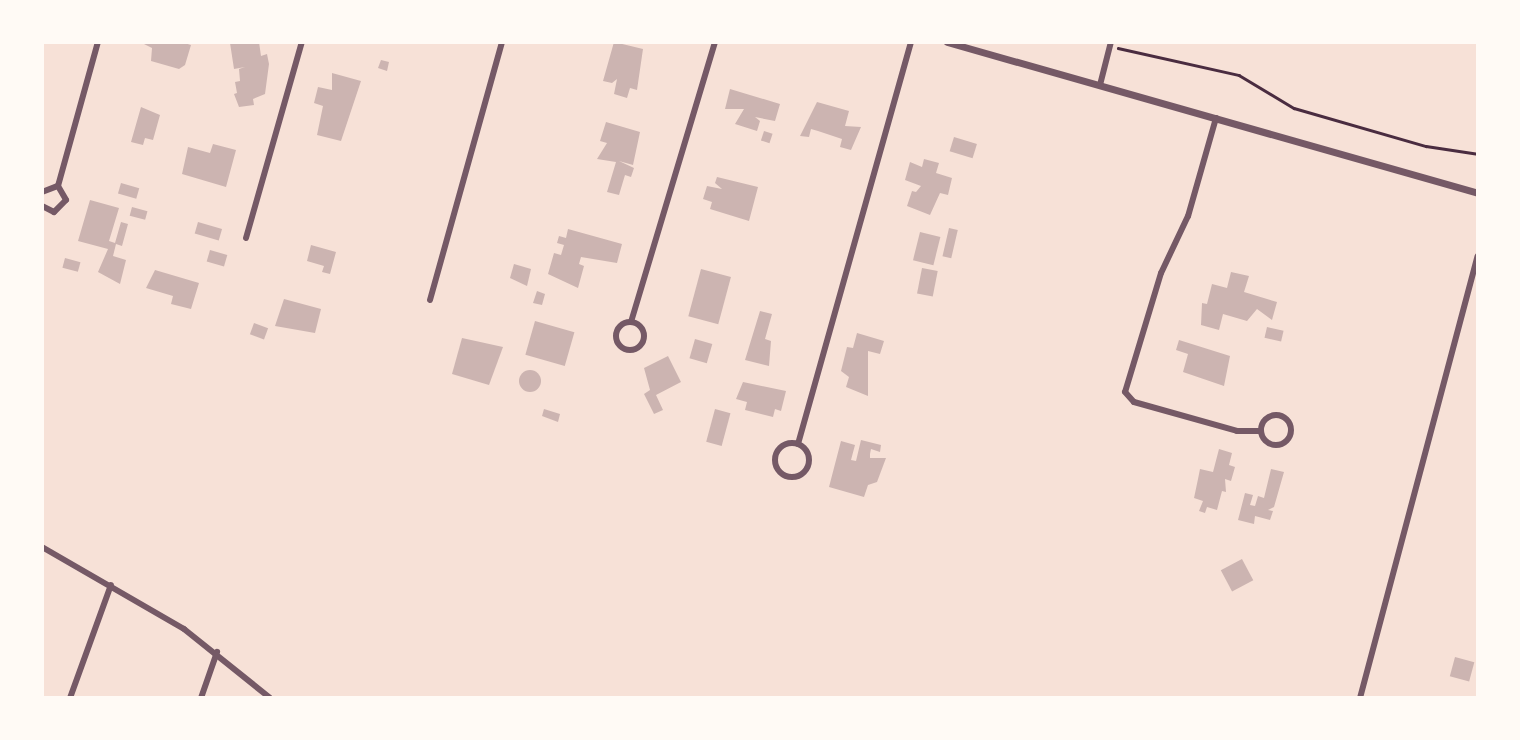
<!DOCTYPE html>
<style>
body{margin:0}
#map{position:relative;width:1520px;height:740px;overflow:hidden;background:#f7e1d7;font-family:"Golos Text",sans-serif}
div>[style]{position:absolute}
.building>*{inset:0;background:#ccb4b1;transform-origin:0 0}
.round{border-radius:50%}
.path>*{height:2.5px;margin:-1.25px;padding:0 1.25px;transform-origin:1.25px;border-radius:1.25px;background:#4a2c40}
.minor>*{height:6px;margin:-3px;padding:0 3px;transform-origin:3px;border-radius:3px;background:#755966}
.minor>.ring{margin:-3px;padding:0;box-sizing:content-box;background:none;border:6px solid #755966;border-radius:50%}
.tertiary>*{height:7px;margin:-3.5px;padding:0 3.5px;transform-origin:3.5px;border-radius:3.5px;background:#755966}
span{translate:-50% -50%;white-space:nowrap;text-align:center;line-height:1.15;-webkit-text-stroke:7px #fffaf5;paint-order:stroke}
.frame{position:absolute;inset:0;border:44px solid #fffaf5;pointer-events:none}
</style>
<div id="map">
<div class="building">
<div style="clip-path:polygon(140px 42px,181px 42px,191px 45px,185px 65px,179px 69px,151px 61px,152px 48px)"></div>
<div style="clip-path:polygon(259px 42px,261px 56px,267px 54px,269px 64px,265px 94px,253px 99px,254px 105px,239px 107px,234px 94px,237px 93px,235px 82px,240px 81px,239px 69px,245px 67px,234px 69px,230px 43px)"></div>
<div style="clip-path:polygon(614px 42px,643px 49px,637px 90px,630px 88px,627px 98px,614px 94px,617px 79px,612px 83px,603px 81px)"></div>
<div style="clip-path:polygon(381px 60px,389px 62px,387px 71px,378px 68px)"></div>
<div style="clip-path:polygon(332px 73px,361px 81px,341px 141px,317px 135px,323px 106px,314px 103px,318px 87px,332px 90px)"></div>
<div style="clip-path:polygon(730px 89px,780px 104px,775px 121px,755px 117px,760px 121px,757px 131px,735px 124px,744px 109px,725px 109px)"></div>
<div style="clip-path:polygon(817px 102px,849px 111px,845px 126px,861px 127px,851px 150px,840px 147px,842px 139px,818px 131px,811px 129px,809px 137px,800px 136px)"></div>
<div style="clip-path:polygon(141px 107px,160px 115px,153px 140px,145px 138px,143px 145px,131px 142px)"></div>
<div style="clip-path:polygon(606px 122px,640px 132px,633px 165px,619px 161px,634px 168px,631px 177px,625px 175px,619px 195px,607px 192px,616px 162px,597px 159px,607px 143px,600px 141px)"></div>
<div style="left:764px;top:131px;width:9px;height:10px;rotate:18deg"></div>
<div style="left:954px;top:137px;width:24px;height:15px;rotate:17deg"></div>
<div style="clip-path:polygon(213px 144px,236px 150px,226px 187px,182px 174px,188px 147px,210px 153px)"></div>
<div style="clip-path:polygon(924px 159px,939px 163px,936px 173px,952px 178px,948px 195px,940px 193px,930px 215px,907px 206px,912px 191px,916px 192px,921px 186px,905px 180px,910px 162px,922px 167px)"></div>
<div style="clip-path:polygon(717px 177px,758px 187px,749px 221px,710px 209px,712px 202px,703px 199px,707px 186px,722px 189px,715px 183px)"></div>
<div style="left:121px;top:183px;width:19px;height:11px;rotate:16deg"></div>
<div style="clip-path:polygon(90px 200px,119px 208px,109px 241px,115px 243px,121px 222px,128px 224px,122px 246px,116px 244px,113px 256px,126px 260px,120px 284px,98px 272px,108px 249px,78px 241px)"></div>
<div style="left:132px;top:207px;width:16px;height:9px;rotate:15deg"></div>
<div style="left:198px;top:222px;width:25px;height:12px;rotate:16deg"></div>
<div style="left:949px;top:228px;width:9px;height:29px;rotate:13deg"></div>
<div style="clip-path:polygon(568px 229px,622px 244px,617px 263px,581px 257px,579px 264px,584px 266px,578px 288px,548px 274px,554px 253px,561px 255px,564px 245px,557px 243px,559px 236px,566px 238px)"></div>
<div style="left:920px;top:232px;width:21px;height:29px;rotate:14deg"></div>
<div style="clip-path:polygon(311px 245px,336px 252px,330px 274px,322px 272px,324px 266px,307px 261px)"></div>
<div style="left:210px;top:250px;width:18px;height:12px;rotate:16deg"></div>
<div style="left:65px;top:258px;width:16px;height:10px;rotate:15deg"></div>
<div style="clip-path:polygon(514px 264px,531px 269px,527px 286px,510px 278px)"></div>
<div style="left:922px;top:268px;width:16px;height:26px;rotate:11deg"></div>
<div style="left:701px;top:269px;width:31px;height:49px;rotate:15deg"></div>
<div style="clip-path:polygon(155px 270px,199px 283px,191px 309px,171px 304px,173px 296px,146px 288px)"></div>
<div style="clip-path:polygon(1231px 272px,1249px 276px,1244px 292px,1277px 302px,1272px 320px,1257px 309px,1247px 321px,1223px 314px,1219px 330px,1201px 325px,1202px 303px,1207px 304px,1212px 284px,1227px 288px)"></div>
<div style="clip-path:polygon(537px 291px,545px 294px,542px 305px,533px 303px)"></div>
<div style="clip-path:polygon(284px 299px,321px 309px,315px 333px,275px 326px)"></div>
<div style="clip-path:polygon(760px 311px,772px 314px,765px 339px,771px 341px,769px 366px,745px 360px)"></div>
<div style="left:535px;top:321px;width:41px;height:35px;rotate:16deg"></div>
<div style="left:254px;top:323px;width:15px;height:12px;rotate:20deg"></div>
<div style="left:1267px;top:327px;width:17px;height:11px;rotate:13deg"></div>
<div style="clip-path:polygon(857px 333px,884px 341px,880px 354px,868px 351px,868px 396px,846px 387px,849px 377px,841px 371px,847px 347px,853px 348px)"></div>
<div style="clip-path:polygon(462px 338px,503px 347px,489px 385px,452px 374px)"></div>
<div style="left:695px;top:339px;width:18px;height:20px;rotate:16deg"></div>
<div style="clip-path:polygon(1179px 340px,1230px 356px,1224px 386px,1183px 372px,1188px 354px,1176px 350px)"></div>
<div style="clip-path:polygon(668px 356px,681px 382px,656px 395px,663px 410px,654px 414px,644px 394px,650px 390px,644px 368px)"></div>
<div class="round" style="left:519px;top:370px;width:22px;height:22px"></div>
<div style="clip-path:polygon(743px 382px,786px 391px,781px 411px,775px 409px,773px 417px,745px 410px,747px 402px,736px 399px)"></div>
<div style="clip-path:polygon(544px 409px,560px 414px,558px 422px,542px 416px)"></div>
<div style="left:715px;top:409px;width:16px;height:34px;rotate:15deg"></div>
<div style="clip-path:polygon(861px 440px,881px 445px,880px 452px,871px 449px,870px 454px,870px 458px,886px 458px,877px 482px,868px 485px,864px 497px,829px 487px,841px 441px,855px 445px,851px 460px,856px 461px)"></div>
<div style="clip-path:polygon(1219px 449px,1232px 453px,1229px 465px,1235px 467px,1231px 481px,1225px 479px,1226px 492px,1222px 491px,1217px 510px,1207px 507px,1205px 513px,1199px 511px,1203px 501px,1194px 498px,1198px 479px,1200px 469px,1213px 472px)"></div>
<div style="clip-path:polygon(1271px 469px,1284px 472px,1274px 507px,1268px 510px,1273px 511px,1270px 520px,1255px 516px,1254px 524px,1238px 520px,1245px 493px,1253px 495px,1250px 505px,1255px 506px,1258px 496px,1264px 498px)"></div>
<div style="left:1242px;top:559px;width:24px;height:24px;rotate:62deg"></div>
<div style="left:1455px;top:657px;width:20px;height:20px;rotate:15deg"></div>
</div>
<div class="path">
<div style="left:1118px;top:48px;width:124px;rotate:12.6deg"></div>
<div style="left:1239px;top:75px;width:64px;rotate:31deg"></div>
<div style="left:1294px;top:108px;width:137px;rotate:16.1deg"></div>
<div style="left:1426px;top:146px;width:53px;rotate:8.7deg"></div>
</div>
<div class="minor">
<div style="left:1100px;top:85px;width:44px;rotate:-75.7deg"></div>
<div style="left:1216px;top:118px;width:102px;rotate:105.9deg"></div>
<div style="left:1188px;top:216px;width:63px;rotate:115.3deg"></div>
<div style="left:1161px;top:273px;width:124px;rotate:106.8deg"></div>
<div style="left:1125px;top:392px;width:13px;rotate:48deg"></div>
<div style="left:1134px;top:402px;width:107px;rotate:15.7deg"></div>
<div style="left:1237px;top:431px;width:24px"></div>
<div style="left:58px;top:186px;width:149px;rotate:-74.5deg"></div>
<div style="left:42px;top:192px;width:17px;rotate:-21deg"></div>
<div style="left:58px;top:186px;width:16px;rotate:60deg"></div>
<div style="left:66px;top:200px;width:17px;rotate:135deg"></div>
<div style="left:54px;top:212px;width:13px;rotate:-153deg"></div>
<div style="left:246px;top:238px;width:204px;rotate:-74.1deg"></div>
<div style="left:430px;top:300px;width:268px;rotate:-74.4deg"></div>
<div class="ring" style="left:616px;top:322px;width:22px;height:22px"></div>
<div style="left:631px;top:322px;width:292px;rotate:-73.3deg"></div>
<div class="ring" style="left:1261px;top:415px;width:24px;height:24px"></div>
<div class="ring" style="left:775px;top:443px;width:28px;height:28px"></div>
<div style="left:798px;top:444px;width:418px;rotate:-74.3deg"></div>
<div style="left:42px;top:547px;width:164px;rotate:30deg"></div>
<div style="left:184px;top:629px;width:110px;rotate:38.7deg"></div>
<div style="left:70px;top:698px;width:120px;rotate:-70.1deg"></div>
<div style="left:201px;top:698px;width:49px;rotate:-70.8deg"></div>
<div style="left:1360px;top:698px;width:457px;rotate:-75.1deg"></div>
</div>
<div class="tertiary">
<div style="left:947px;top:42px;width:552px;rotate:15.87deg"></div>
</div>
<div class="frame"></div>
</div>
